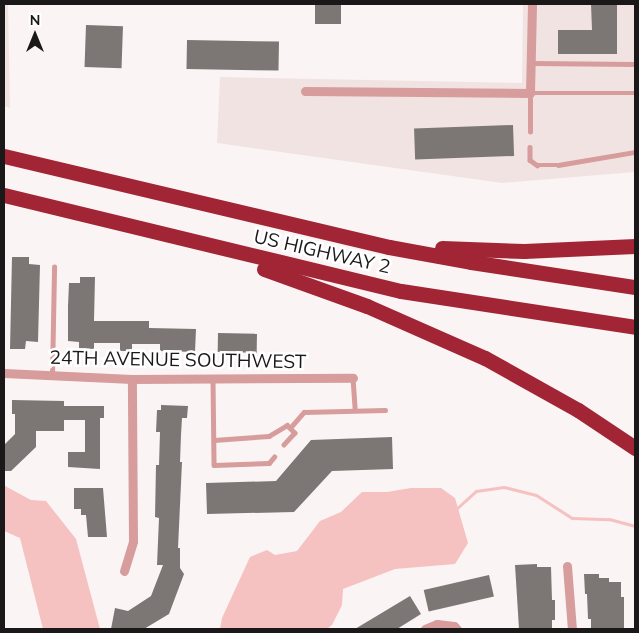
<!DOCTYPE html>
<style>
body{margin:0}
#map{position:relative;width:639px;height:633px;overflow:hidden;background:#fbf4f4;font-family:Mulish,sans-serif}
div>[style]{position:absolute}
.built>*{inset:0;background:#f2e3e3}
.water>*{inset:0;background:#f5c1c1}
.stream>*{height:3px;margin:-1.5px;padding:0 1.5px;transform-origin:1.5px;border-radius:1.5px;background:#f5c1c1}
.building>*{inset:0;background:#7c7675;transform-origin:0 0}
.lane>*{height:4.5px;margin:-2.25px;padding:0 2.25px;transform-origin:2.25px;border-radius:2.25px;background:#d79c9c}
.street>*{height:9px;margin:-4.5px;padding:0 4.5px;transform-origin:4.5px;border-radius:4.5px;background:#d79c9c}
.highway>*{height:15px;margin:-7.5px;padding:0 7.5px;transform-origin:7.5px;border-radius:7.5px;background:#a22536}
span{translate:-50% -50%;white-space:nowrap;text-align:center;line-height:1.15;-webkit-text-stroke:5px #fff;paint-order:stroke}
.street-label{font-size:19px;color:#1a1818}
.frame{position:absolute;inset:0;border:5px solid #1a1818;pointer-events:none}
.north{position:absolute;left:10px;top:10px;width:50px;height:50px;-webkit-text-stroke:4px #fff;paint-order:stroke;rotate:0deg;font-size:14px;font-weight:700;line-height:20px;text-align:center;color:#1a1818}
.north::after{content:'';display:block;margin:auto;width:18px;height:22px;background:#1a1818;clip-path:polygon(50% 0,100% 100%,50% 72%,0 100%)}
</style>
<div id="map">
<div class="built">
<div style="clip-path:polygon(4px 4px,8px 4px,10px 108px,4px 106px)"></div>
<div style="clip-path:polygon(523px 4px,635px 4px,635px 172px,502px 183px,217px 143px,220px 77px,522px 83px)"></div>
</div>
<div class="water">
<div style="clip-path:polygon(5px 486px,31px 500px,46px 501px,76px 539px,100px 629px,43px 629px,20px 538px,4px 531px)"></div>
<div style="clip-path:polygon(411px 488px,441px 488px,455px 498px,468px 543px,455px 564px,395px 569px,343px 589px,342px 605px,332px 625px,327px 629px,220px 629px,222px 618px,250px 557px,267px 550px,275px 555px,297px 551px,320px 521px,341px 512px,362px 492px,387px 492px)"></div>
</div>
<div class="stream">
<div style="left:456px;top:509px;width:27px;rotate:-42deg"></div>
<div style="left:476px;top:491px;width:28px;rotate:-8deg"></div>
<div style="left:504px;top:487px;width:33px;rotate:14deg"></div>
<div style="left:536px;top:495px;width:43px;rotate:32.6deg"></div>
<div style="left:572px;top:518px;width:37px;rotate:2deg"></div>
<div style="left:609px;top:519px;width:27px;rotate:15deg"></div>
</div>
<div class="building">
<div style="left:315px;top:4px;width:26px;height:20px"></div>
<div style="clip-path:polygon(591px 4px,617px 4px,617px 54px,558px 54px,558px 30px,592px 30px)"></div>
<div style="left:86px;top:25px;width:37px;height:42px;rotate:2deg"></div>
<div style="left:187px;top:40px;width:92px;height:29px;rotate:1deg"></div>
<div style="left:513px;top:125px;width:31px;height:99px;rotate:88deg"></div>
<div style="clip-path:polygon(12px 257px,29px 257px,29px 264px,40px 265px,38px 342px,26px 341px,25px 349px,10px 349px)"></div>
<div style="clip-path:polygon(80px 277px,95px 277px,94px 321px,149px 321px,149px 328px,196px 329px,195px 352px,160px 351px,160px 344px,132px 344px,132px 351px,120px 351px,120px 343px,94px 343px,94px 349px,79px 348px,79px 342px,68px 341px,68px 306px,69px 283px,80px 283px)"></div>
<div style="left:218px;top:333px;width:39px;height:19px;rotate:1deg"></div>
<div style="clip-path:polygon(12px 400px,64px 401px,64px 406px,104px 406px,104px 418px,100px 418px,100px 469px,68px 467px,68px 452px,85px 452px,85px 420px,64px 420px,64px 431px,36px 431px,36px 447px,11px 471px,4px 471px,4px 445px,15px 434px,15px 414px,12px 414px)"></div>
<div style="clip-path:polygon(161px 405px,188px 406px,187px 418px,182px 418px,181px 435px,180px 462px,182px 462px,178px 548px,180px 548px,180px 568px,184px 574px,169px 614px,144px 629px,111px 629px,115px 608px,128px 611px,151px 596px,163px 565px,157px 565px,159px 518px,155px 517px,156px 465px,159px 465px,160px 432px,156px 432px,157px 410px,161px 410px)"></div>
<div style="clip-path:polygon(392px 437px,393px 469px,332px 471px,294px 512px,207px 514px,206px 483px,276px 481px,311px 440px)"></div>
<div style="clip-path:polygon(74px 488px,103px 488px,107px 537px,88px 537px,86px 515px,81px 515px,81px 509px,74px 509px)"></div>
<div style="clip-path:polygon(537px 564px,537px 567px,551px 567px,552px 600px,555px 600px,555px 620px,552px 620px,552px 629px,519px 629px,515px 565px)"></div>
<div style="clip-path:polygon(584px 574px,599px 574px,599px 578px,609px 578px,609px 582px,621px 582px,621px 597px,624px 597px,624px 629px,591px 629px,591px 619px,588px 619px,587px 594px,585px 594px)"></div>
<div style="left:489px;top:575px;width:22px;height:67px;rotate:77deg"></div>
<div style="clip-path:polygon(410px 596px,421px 614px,397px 629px,355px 629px)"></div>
</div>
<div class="lane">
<div style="left:531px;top:63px;width:104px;rotate:0.6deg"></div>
<div style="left:530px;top:132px;width:39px;rotate:-90deg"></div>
<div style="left:530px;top:93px;width:105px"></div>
<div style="left:530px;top:147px;width:13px;rotate:90deg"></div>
<div style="left:530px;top:160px;width:9px;rotate:36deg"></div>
<div style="left:537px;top:165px;width:21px"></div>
<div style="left:558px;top:165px;width:78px;rotate:-9.6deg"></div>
<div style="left:52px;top:375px;width:108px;rotate:-88.9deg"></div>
<div style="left:353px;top:378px;width:32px;rotate:86deg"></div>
<div style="left:213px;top:379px;width:86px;rotate:89.3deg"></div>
<div style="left:214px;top:465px;width:55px;rotate:-2.1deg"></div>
<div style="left:269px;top:463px;width:8px;rotate:-50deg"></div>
<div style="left:290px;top:428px;width:21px;rotate:-49deg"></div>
<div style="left:304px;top:412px;width:81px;rotate:-1.4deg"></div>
<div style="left:214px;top:440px;width:55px;rotate:-4.2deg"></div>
<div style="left:269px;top:436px;width:21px;rotate:-31deg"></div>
<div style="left:287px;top:425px;width:11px;rotate:45deg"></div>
<div style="left:295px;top:433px;width:16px;rotate:133deg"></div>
</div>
<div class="street">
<div style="left:305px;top:91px;width:225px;rotate:0.5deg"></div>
<div style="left:530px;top:93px;width:89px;rotate:-88.7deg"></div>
<div style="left:4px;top:373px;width:128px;rotate:2.7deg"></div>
<div style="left:132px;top:379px;width:221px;rotate:-0.3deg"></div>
<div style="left:567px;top:566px;width:63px;rotate:85.5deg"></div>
<div style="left:124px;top:571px;width:31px;rotate:-73deg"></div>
<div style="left:133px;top:541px;width:162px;rotate:-90.4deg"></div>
<div style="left:425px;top:629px;width:13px;rotate:-23deg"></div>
<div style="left:437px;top:624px;width:17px;rotate:7deg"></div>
<div style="left:454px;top:626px;width:4px;rotate:45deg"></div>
</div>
<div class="highway">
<div style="left:4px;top:156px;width:396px;rotate:13.3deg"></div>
<div style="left:389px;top:247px;width:83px;rotate:10.4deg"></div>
<div style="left:471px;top:262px;width:166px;rotate:8.7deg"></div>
<div style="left:4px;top:195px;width:408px;rotate:13.6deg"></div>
<div style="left:401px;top:291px;width:237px;rotate:8.7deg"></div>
<div style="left:442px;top:248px;width:82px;rotate:2.1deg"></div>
<div style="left:524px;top:251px;width:111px;rotate:-2.6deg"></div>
<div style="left:264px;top:269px;width:109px;rotate:19.8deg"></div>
<div style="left:367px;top:306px;width:129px;rotate:23.8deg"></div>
<div style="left:485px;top:358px;width:107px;rotate:29.2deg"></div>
<div style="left:578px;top:410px;width:69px;rotate:33.7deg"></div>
</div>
<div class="street-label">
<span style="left:322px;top:252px;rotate:13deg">US HIGHWAY 2</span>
<span style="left:178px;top:360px;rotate:1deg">24TH AVENUE SOUTHWEST</span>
</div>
<div class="frame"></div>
<div class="north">N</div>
</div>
